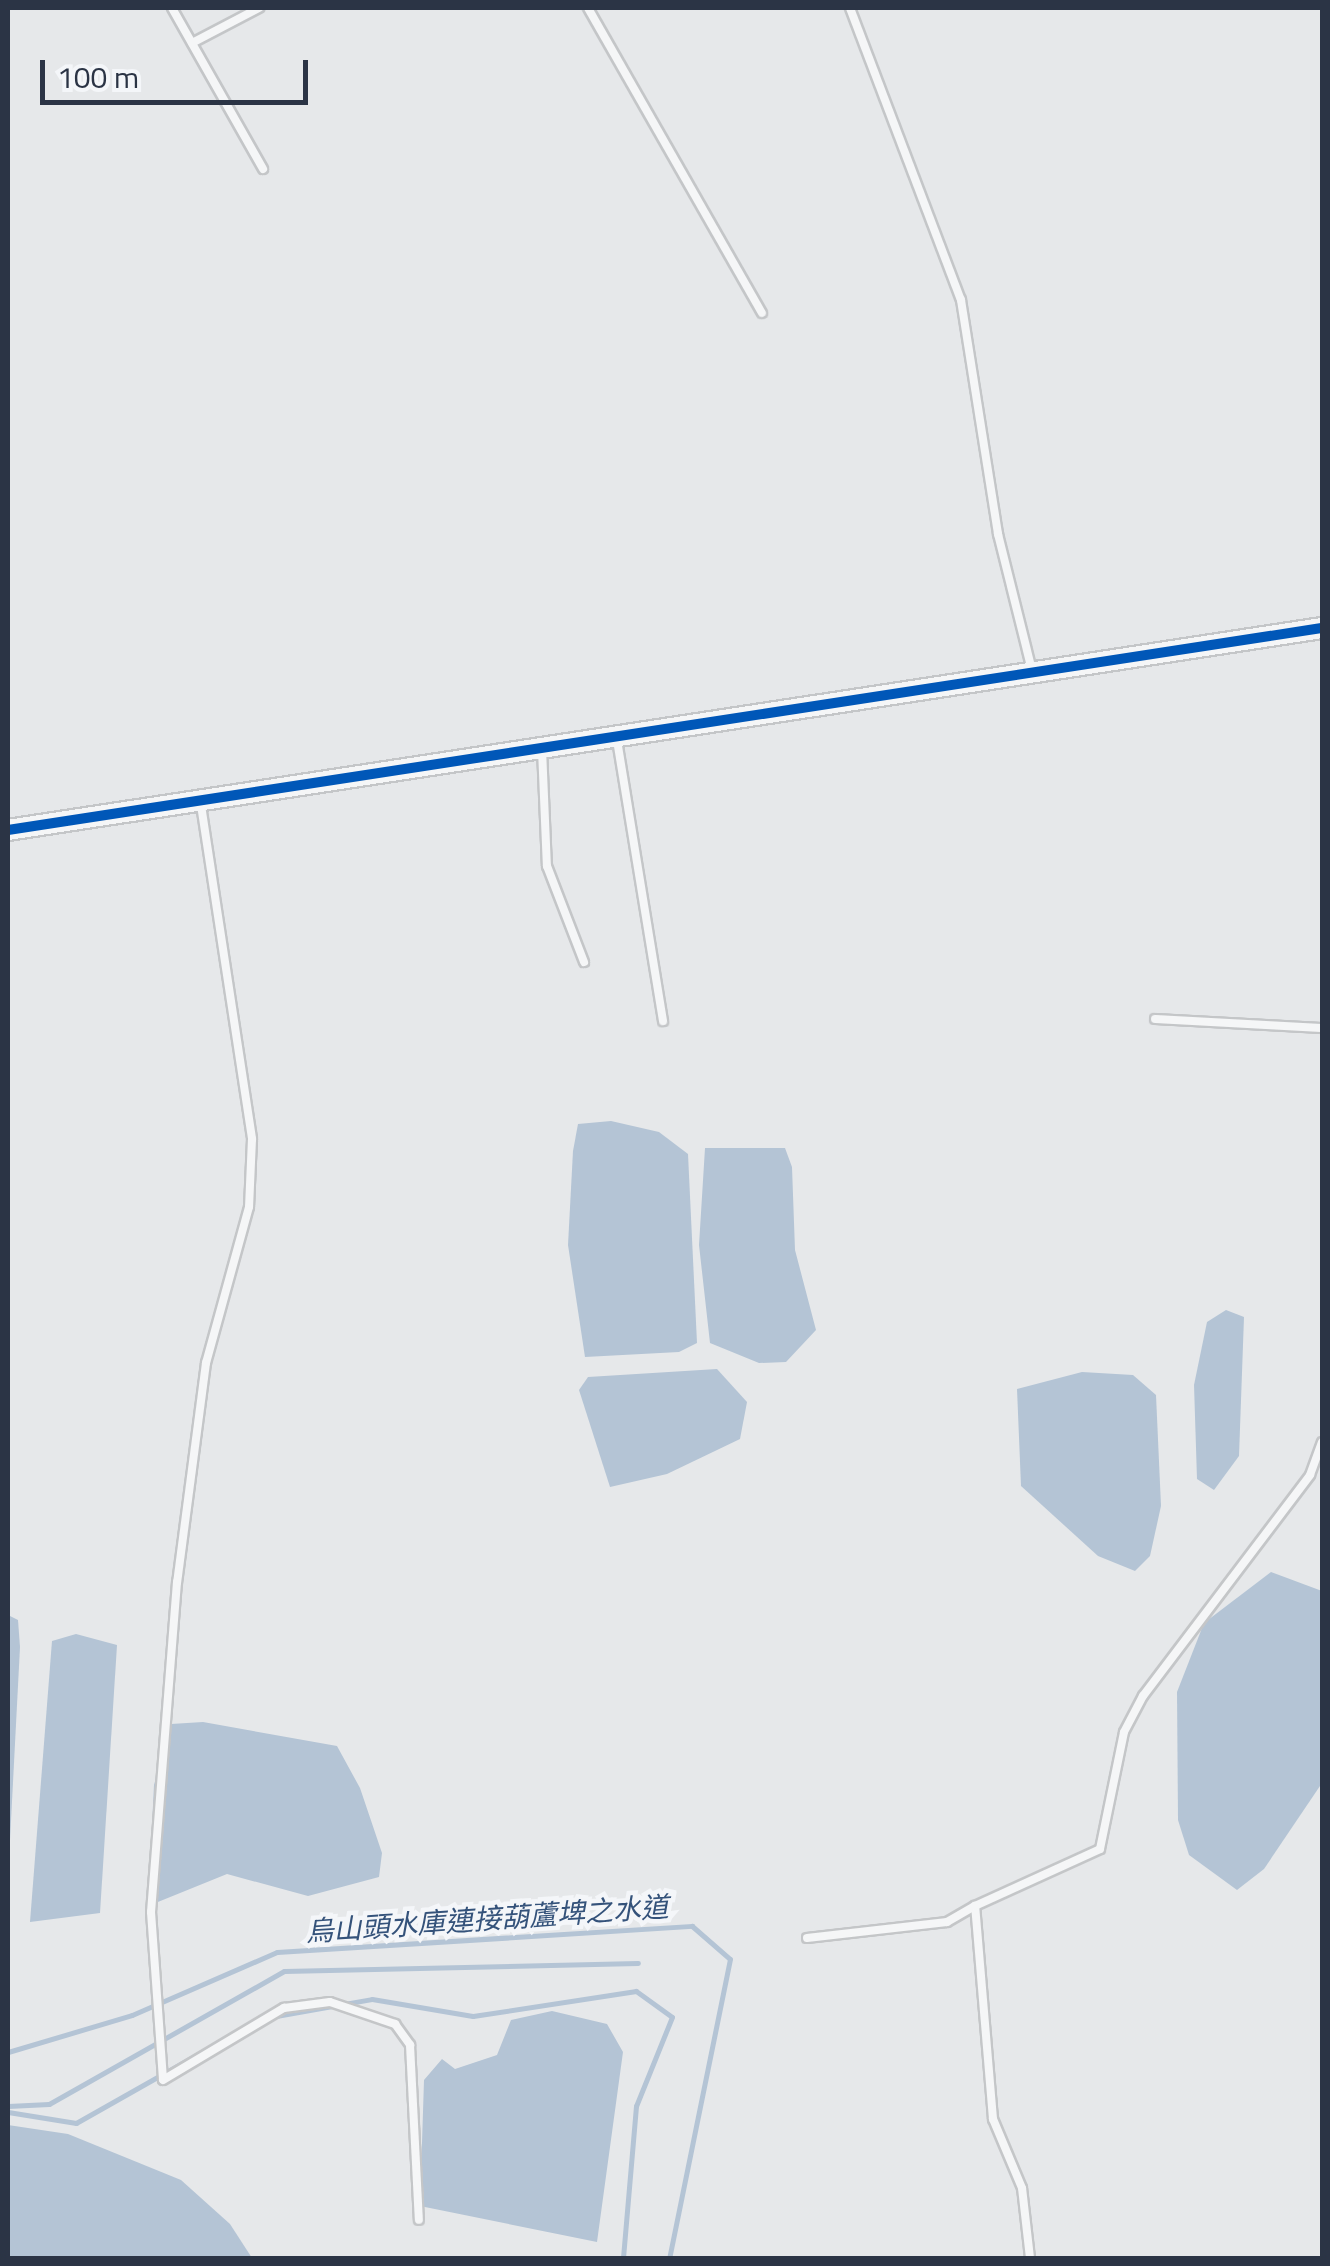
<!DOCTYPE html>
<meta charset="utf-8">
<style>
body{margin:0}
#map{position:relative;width:1330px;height:2266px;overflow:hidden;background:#e6e8ea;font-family:"Titillium Web","Noto Sans TC",sans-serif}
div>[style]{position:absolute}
.water>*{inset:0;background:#b4c4d5}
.stream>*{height:5px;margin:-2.5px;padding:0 2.5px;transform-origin:2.5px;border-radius:2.5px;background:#b4c4d5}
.roads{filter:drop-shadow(2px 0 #c4c6c8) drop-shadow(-2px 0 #c4c6c8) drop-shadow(0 2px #c4c6c8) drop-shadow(0 -2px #c4c6c8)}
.service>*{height:8px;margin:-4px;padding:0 4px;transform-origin:4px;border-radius:4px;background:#f5f6f7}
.tertiary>*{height:20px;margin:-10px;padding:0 10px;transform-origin:10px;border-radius:10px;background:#f5f6f7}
.cycleway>*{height:10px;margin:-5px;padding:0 5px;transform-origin:5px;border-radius:5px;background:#0057b8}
span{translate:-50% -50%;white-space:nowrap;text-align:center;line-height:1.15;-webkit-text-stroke:9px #f4f6f9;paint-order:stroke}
.water-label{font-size:28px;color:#34527a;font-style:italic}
.frame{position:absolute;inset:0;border:10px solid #2b3445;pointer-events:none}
.scale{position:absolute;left:40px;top:60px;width:268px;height:45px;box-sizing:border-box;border:5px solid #2b3445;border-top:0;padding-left:12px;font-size:30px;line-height:35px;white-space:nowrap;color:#2b3445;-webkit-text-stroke:8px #f4f6f9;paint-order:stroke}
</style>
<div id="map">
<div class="water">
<div style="clip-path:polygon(611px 1121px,659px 1132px,688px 1154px,697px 1343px,679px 1352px,585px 1357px,568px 1245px,573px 1151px,578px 1124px)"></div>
<div style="clip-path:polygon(705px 1148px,785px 1148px,792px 1167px,795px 1250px,816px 1330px,786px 1362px,759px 1363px,710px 1343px,699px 1245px)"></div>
<div style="clip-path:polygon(1226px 1310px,1244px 1317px,1239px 1456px,1214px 1490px,1197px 1479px,1194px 1385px,1207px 1322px)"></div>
<div style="clip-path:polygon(717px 1369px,747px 1402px,740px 1439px,667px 1474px,610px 1487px,579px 1390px,588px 1377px)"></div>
<div style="clip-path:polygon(1082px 1372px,1133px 1375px,1156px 1395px,1161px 1506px,1150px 1556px,1135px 1571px,1098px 1556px,1021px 1486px,1017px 1389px)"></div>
<div style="clip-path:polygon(1271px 1572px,1322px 1591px,1322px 1783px,1264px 1869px,1237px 1890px,1189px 1855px,1178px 1820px,1177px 1692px,1204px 1623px)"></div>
<div style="clip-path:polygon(8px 1615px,18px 1620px,20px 1647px,8px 1879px)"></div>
<div style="clip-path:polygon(76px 1634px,117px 1645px,100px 1913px,30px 1922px,52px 1641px)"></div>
<div style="clip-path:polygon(203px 1722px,337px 1746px,360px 1788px,382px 1853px,379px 1877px,308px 1896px,227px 1874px,148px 1906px,154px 1785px,171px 1724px)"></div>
<div style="clip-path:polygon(552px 2011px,607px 2024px,623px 2052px,597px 2242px,420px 2206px,424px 2080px,442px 2059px,455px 2069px,497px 2055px,511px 2020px)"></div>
<div style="clip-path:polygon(8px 2125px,68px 2134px,181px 2180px,230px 2224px,252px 2258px,8px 2258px)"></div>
</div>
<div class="stream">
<div style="left:276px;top:2016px;width:97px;rotate:-10deg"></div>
<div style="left:372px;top:1999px;width:102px;rotate:9.6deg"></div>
<div style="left:473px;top:2016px;width:165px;rotate:-8.7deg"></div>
<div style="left:636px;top:1991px;width:44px;rotate:35.8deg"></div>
<div style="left:672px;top:2017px;width:96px;rotate:112deg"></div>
<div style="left:636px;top:2106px;width:153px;rotate:94.9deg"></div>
<div style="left:8px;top:2052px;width:129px;rotate:-16.6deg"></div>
<div style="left:132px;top:2015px;width:158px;rotate:-23.5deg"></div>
<div style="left:277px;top:1952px;width:416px;rotate:-3.6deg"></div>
<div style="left:692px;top:1926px;width:50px;rotate:41deg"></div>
<div style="left:730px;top:1959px;width:305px;rotate:101.5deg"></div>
<div style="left:8px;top:2106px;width:41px;rotate:-2.8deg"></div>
<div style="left:49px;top:2104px;width:270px;rotate:-29.5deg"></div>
<div style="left:284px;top:1971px;width:354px;rotate:-1.3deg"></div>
<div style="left:8px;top:2112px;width:69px;rotate:9.2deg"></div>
<div style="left:76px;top:2123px;width:211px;rotate:-29.5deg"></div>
</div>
<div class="roads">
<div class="service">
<div style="left:172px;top:8px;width:185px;rotate:60.5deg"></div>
<div style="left:588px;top:8px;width:351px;rotate:60.3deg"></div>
<div style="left:850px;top:8px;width:312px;rotate:69.2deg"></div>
<div style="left:961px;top:300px;width:237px;rotate:81deg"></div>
<div style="left:998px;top:534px;width:140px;rotate:76deg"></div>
<div style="left:192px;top:43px;width:76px;rotate:-27.6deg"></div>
<div style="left:617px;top:740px;width:285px;rotate:80.7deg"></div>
<div style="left:542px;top:749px;width:117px;rotate:87.6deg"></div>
<div style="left:547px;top:866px;width:103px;rotate:68.9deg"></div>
<div style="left:201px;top:805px;width:338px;rotate:81.3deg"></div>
<div style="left:252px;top:1139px;width:68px;rotate:92.5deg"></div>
<div style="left:249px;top:1207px;width:162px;rotate:105.4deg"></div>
<div style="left:206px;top:1363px;width:221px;rotate:97.5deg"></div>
<div style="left:177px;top:1582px;width:331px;rotate:94.5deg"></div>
<div style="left:151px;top:1912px;width:168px;rotate:85.9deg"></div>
<div style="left:163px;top:2080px;width:141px;rotate:-30.8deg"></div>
<div style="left:284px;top:2008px;width:46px;rotate:-7.4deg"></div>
<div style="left:330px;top:2002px;width:69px;rotate:18.7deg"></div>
<div style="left:395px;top:2024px;width:26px;rotate:54deg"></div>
<div style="left:410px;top:2045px;width:175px;rotate:87.1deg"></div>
<div style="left:1155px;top:1019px;width:167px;rotate:3.1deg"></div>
<div style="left:807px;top:1938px;width:141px;rotate:-6.5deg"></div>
<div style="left:947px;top:1922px;width:32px;rotate:-30deg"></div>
<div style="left:1030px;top:2258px;width:70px;rotate:-96.5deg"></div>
<div style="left:1022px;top:2188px;width:75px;rotate:-112.8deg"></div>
<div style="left:993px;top:2119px;width:214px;rotate:-94.8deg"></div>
<div style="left:975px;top:1906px;width:137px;rotate:-24.5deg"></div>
<div style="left:1100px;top:1849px;width:119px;rotate:-78.4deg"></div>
<div style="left:1124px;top:1732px;width:41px;rotate:-62.2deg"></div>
<div style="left:1143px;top:1696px;width:277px;rotate:-52.9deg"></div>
<div style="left:1310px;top:1475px;width:35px;rotate:-70deg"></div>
</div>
<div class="tertiary">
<div style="left:8px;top:830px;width:1329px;rotate:-8.74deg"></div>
</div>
</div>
<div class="cycleway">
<div style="left:8px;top:830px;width:1329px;rotate:-8.74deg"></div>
</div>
<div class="water-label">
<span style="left:487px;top:1919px;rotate:-4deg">烏山頭水庫連接葫蘆埤之水道</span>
</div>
<div class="frame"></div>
<div class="scale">100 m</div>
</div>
